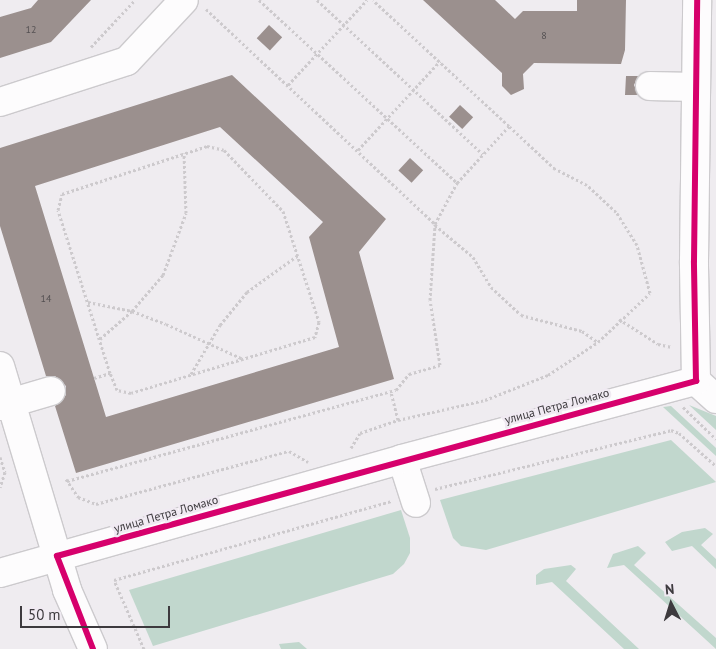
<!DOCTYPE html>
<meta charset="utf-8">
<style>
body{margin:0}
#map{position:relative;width:716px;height:649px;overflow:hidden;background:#efecf0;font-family:"PT Sans",sans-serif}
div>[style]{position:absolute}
.green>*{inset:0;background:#c1d7cd}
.building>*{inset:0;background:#9b908e;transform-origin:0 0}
.path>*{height:3px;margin-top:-1.5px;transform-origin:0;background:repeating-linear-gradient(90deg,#cdcacd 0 2.5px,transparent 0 5px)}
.roads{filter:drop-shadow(1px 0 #cccacd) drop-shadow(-1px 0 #cccacd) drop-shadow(0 1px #cccacd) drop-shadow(0 -1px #cccacd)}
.minor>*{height:28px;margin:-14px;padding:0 14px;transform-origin:14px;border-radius:14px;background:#fdfcfd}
.cycleway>*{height:6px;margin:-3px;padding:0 3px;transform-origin:3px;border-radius:3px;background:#d6006c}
span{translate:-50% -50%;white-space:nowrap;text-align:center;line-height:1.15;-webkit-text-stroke:5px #f0eaf2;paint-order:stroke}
.number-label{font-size:10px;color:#545052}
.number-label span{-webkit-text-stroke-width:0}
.street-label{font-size:12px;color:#3d3a3e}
.north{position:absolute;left:646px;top:579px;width:50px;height:50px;-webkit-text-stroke:4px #f0eaf2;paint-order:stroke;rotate:355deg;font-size:14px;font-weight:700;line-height:20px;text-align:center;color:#3d3a3e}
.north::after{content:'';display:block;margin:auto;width:18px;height:22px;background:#3d3a3e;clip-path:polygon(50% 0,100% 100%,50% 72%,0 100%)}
.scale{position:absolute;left:20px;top:606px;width:150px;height:22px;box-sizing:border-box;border:2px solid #3d3a3e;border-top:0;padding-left:6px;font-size:15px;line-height:18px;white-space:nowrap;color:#3d3a3e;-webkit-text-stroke:4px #f0eaf2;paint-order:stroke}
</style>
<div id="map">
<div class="green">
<div style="clip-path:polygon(689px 405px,716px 416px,716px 430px)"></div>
<div style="clip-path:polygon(671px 406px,716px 448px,716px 456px,663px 407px)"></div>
<div style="clip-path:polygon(671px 440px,716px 482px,486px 550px,461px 546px,453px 538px,440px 500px)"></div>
<div style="clip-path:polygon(401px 510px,410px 538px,410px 553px,404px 564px,393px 574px,153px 646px,129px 590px)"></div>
<div style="clip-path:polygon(705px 528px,713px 534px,701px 545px,716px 559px,716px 569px,692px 546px,672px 551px,665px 542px,682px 532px)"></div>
<div style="clip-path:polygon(638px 546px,646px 553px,634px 565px,716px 638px,716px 649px,624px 565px,607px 568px,613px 554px)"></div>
<div style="clip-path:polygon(571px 565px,576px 569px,566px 581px,639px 649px,624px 649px,552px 582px,536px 585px,536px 575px,544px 569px)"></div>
<div style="clip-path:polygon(299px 642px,307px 649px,281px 649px,279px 644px)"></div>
</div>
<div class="building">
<div style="clip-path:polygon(38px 0,91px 0,51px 42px,0 58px,0 17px,31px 8px)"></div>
<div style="clip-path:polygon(423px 0,495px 0,515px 19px,523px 11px,577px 11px,577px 0,626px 0,625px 50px,621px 64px,534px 63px,523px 74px,524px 89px,511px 95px,502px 86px,502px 73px)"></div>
<div style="left:269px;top:25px;width:18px;height:18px;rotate:43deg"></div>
<div style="clip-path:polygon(evenodd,232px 75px,386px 219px,359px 252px,394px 379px,76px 473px,55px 406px,66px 395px,66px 386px,55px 376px,46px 376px,0 226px,0 148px,232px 75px,220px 127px,323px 222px,309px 237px,339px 347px,106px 417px,35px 186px,220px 127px)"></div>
<div style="clip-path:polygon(626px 76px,638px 76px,634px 85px,638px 95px,625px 95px)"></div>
<div style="left:460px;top:105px;width:18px;height:16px;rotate:43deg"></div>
<div style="left:410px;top:158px;width:18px;height:17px;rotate:43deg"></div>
</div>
<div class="path">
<div style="left:259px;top:0;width:270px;rotate:42.7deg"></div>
<div style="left:317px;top:0;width:226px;rotate:42.9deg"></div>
<div style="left:206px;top:9px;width:314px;rotate:43.2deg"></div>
<div style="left:435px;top:224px;width:47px;rotate:-61.8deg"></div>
<div style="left:457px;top:183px;width:77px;rotate:-47.6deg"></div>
<div style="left:509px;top:126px;width:185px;rotate:-137.2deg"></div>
<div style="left:91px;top:47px;width:64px;rotate:-46.9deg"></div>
<div style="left:288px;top:85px;width:116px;rotate:-47.1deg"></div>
<div style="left:358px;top:150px;width:121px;rotate:-47.3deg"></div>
<div style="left:435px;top:225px;width:50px;rotate:40.1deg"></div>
<div style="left:473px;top:257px;width:35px;rotate:59deg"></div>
<div style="left:491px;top:287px;width:41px;rotate:43deg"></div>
<div style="left:521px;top:315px;width:63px;rotate:14.7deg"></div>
<div style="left:582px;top:331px;width:19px;rotate:35deg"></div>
<div style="left:598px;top:342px;width:71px;rotate:-43.3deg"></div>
<div style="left:650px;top:293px;width:50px;rotate:-105.2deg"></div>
<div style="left:637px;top:245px;width:39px;rotate:-122deg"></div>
<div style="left:616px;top:212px;width:40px;rotate:-137deg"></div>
<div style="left:587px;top:185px;width:36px;rotate:-153deg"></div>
<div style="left:555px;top:169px;width:62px;rotate:-137deg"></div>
<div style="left:88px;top:302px;width:45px;rotate:11.6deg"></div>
<div style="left:132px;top:311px;width:36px;rotate:21deg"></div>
<div style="left:166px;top:324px;width:85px;rotate:24.4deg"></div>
<div style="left:619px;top:319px;width:46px;rotate:32.7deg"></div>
<div style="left:658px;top:344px;width:14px;rotate:12deg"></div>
<div style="left:100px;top:339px;width:43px;rotate:-41.2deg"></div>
<div style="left:132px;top:311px;width:48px;rotate:-49.3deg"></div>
<div style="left:163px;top:275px;width:66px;rotate:-69.6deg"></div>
<div style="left:186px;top:213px;width:60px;rotate:-91.9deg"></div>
<div style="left:191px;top:374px;width:57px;rotate:-59.4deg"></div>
<div style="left:220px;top:325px;width:43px;rotate:-50.7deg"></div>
<div style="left:247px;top:292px;width:62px;rotate:-35.8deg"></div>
<div style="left:94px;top:378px;width:17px;rotate:-17deg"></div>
<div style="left:110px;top:373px;width:171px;rotate:-107.7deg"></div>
<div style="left:58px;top:210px;width:16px;rotate:-76deg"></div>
<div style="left:62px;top:194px;width:153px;rotate:-18.3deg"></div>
<div style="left:207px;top:146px;width:17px;rotate:13deg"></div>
<div style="left:224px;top:150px;width:85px;rotate:46deg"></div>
<div style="left:283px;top:211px;width:117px;rotate:72deg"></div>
<div style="left:319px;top:322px;width:16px;rotate:105deg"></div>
<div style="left:315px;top:337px;width:192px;rotate:163.1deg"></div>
<div style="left:131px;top:393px;width:14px;rotate:-168deg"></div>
<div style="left:117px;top:390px;width:18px;rotate:-112deg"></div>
<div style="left:683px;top:407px;width:46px;rotate:44.1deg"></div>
<div style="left:398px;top:420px;width:89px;rotate:-12.9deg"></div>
<div style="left:485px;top:400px;width:68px;rotate:-21.6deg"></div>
<div style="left:548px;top:375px;width:60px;rotate:-33.4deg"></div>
<div style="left:351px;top:448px;width:17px;rotate:-59deg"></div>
<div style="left:360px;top:433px;width:40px;rotate:-18.9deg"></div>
<div style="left:398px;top:420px;width:29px;rotate:-104deg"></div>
<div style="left:0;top:457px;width:16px;rotate:72deg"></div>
<div style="left:5px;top:472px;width:16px;rotate:108deg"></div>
<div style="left:66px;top:479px;width:22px;rotate:56deg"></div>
<div style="left:78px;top:497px;width:19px;rotate:21deg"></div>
<div style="left:96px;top:504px;width:200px;rotate:-15.4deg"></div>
<div style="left:289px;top:451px;width:22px;rotate:30deg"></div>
<div style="left:67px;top:481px;width:341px;rotate:-15.5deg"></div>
<div style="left:396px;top:390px;width:21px;rotate:-51deg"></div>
<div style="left:409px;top:374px;width:32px;rotate:-16deg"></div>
<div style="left:440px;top:365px;width:66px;rotate:-98.7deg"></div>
<div style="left:430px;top:300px;width:76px;rotate:-86.2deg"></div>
<div style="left:435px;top:489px;width:243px;rotate:-14deg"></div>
<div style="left:671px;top:430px;width:9px;rotate:21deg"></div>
<div style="left:679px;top:433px;width:50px;rotate:41.7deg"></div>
<div style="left:144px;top:649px;width:75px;rotate:-113.5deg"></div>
<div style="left:114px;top:580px;width:289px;rotate:-15.9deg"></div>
</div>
<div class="roads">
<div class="minor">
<div style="left:650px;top:86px;width:45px;rotate:1.3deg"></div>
<div style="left:0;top:102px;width:133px;rotate:-17.9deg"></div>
<div style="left:127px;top:61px;width:83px;rotate:-46.9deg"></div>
<div style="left:0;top:366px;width:234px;rotate:73.3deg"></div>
<div style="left:67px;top:590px;width:64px;rotate:66.2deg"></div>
<div style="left:696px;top:381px;width:120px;rotate:-91deg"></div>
<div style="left:694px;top:261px;width:261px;rotate:-89.3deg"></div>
<div style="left:696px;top:381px;width:27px;rotate:42deg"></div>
<div style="left:0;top:406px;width:53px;rotate:-16.4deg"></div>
<div style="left:402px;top:459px;width:46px;rotate:72.3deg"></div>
<div style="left:0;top:573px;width:418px;rotate:-15.8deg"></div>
<div style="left:402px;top:459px;width:304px;rotate:-14.9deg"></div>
</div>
</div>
<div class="cycleway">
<div style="left:93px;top:649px;width:100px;rotate:-111.2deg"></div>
<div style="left:57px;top:556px;width:663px;rotate:-15.32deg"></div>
<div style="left:696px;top:381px;width:120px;rotate:-91deg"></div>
<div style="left:694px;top:261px;width:261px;rotate:-89.3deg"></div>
</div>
<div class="number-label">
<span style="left:31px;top:30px">12</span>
<span style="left:544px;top:36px">8</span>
<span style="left:46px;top:299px">14</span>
</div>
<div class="street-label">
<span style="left:557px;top:406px;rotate:-15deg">улица Петра Ломако</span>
<span style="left:166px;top:514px;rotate:-16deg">улица Петра Ломако</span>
</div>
<div class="north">N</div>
<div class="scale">50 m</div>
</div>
